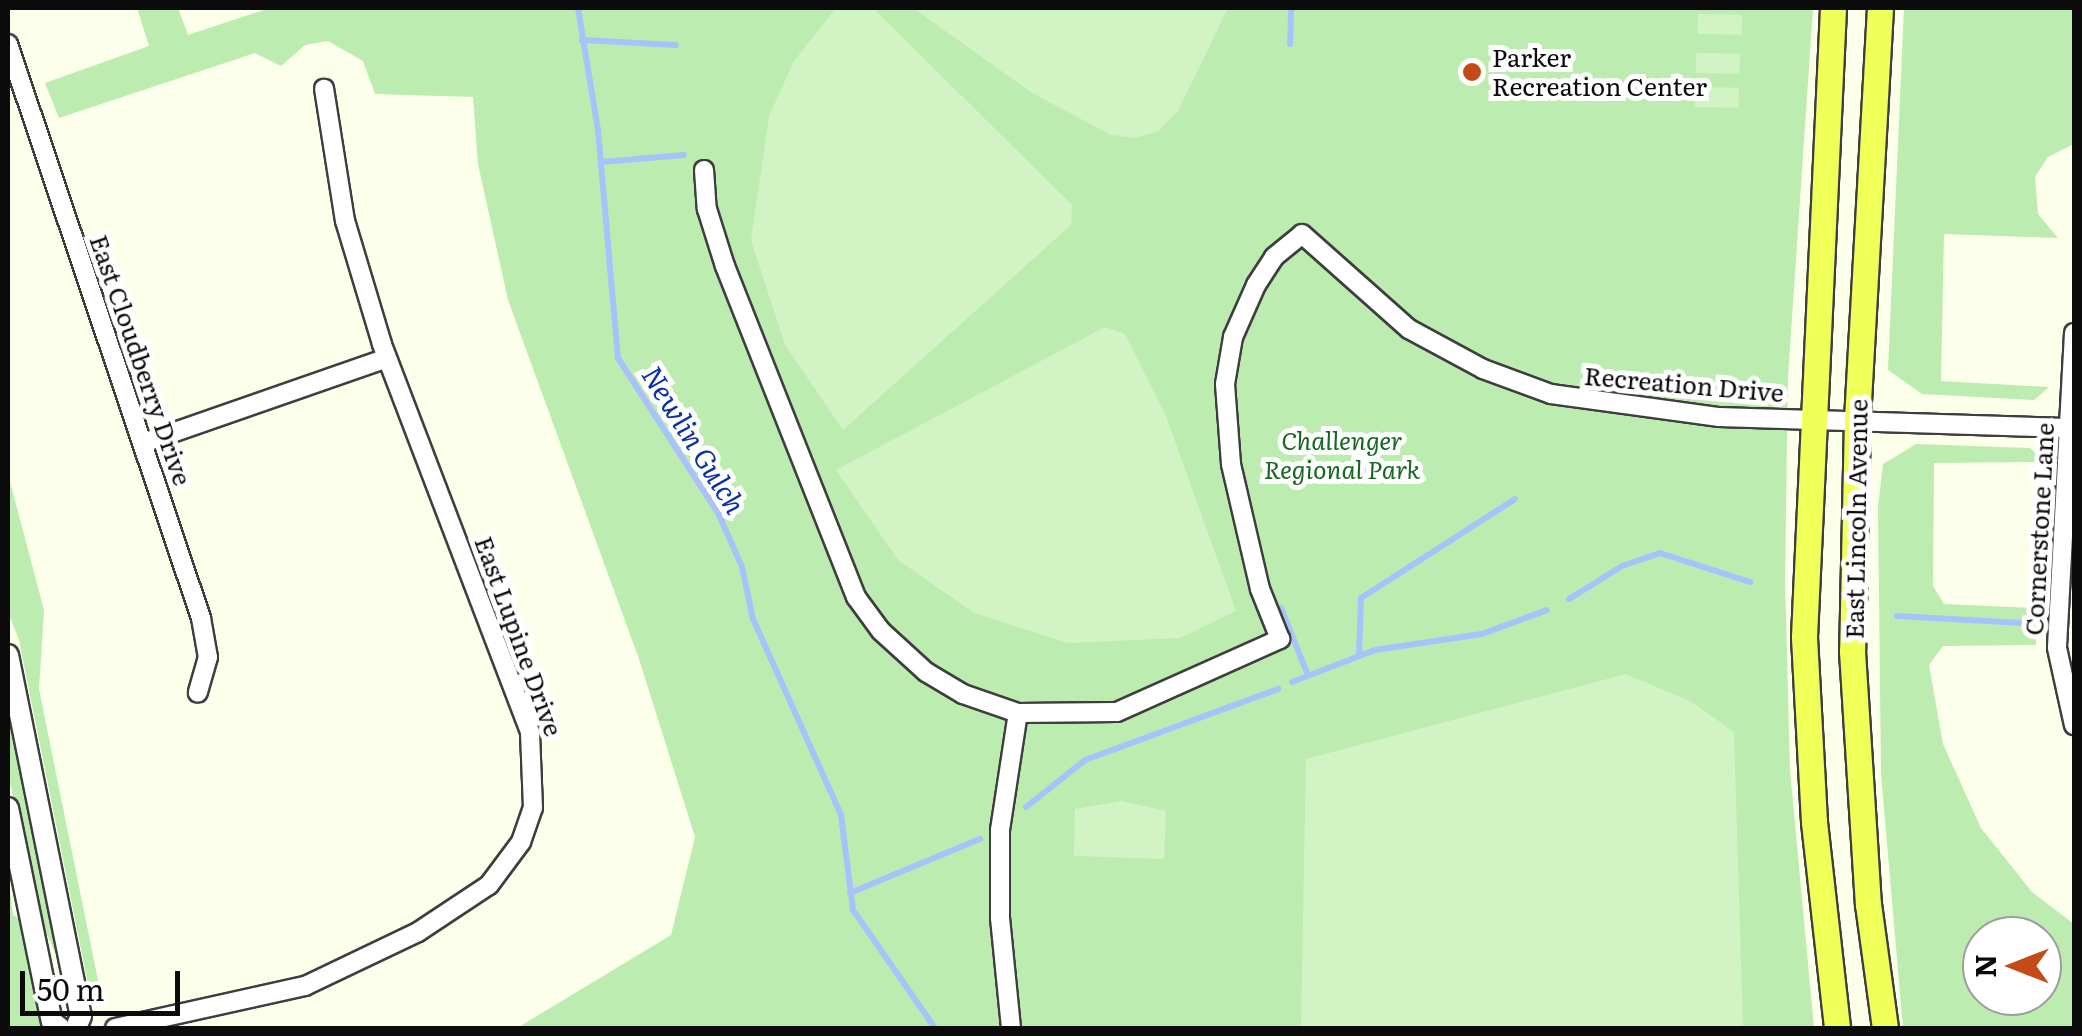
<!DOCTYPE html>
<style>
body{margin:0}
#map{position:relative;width:2082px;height:1036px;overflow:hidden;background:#fcffe9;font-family:Literata,serif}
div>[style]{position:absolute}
.green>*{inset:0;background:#bcecb0}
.pitch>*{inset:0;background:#d2f3c3;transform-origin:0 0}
.stream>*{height:6px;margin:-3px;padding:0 3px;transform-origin:3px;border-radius:3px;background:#aac2fb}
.roads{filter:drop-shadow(2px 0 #3e3e3e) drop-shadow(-2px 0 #3e3e3e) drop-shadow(0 2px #3e3e3e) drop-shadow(0 -2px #3e3e3e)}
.minor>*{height:18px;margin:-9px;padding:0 9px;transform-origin:9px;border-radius:9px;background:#fff}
.tertiary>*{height:20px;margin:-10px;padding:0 10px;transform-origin:10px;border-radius:10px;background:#fff}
.primary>*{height:25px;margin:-12.5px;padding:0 12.5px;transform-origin:12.5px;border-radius:12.5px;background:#f1ff59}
.dots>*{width:28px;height:28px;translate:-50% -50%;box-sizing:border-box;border:5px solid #fff;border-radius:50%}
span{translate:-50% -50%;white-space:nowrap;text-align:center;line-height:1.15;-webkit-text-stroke:10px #fff;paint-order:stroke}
.poi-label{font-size:25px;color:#0b0b0b}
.left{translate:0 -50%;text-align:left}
.street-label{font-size:25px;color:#0b0b0b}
.park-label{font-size:25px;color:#176721;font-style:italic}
.water-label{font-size:28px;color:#0c30a5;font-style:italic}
.frame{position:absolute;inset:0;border:10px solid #0b0b0b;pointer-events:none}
.north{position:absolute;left:1962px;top:916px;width:100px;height:100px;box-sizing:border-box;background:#fff;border:2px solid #9d9d9d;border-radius:50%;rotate:270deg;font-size:28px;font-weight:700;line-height:40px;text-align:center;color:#0b0b0b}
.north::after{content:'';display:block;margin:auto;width:35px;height:45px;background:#c54a19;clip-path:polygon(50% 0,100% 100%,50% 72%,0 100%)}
.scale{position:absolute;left:20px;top:971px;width:160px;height:45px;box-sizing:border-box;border:5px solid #0b0b0b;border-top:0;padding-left:12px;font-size:30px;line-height:35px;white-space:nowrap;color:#0b0b0b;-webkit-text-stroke:8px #fff;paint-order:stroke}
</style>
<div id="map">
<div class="green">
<div style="clip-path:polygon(137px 8px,178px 8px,188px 35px,270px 8px,1813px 8px,1788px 377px,1785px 578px,1790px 770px,1814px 1028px,517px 1028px,671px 935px,695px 837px,639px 659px,508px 300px,478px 164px,473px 97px,375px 94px,363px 61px,328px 41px,305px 45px,281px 66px,255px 53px,59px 118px,45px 83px,149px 46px)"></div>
<div style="clip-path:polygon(1904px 8px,2074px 8px,2074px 144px,2048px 157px,2035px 177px,2038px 214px,2058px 238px,1944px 234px,1941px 381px,2049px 387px,2034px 400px,1922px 394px,1888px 370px)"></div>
<div style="clip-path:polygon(evenodd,1916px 444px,2030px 448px,2045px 462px,1934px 463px,1933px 586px,1944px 604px,2036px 608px,2036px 645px,1943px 646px,1929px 665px,1943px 744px,1981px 828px,2032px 892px,2074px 924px,2074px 1028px,1903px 1028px,1881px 774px,1878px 507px,1883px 464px,1916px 444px,1982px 936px,2042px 936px,2042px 996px,1982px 996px,1982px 936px)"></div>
<div style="clip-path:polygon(8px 474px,44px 610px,39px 689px,101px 995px,89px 989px,19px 640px,8px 612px)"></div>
<div style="clip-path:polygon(8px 690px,60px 964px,35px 907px,8px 771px)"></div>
<div style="clip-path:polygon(8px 875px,13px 915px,21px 919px,44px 1028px,8px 1028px)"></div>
</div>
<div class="pitch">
<div style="clip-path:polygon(836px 8px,873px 8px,1072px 205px,1071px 225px,843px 430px,785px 345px,751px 240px,769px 116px,794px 61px)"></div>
<div style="clip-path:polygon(913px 8px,1228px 8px,1178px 111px,1157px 132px,1134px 138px,1111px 135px,1032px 93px)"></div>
<div style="left:1698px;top:14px;width:44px;height:20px;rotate:1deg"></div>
<div style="left:1696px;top:53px;width:44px;height:20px;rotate:1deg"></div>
<div style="left:1695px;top:87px;width:44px;height:20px;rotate:1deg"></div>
<div style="clip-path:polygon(1105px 327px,1125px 334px,1166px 416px,1236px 611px,1180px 638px,1068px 643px,974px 613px,898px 560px,836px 470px)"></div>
<div style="clip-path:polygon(1626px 674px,1692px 702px,1734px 732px,1743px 1028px,1301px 1028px,1306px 759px)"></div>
<div style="clip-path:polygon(1122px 801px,1166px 811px,1164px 859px,1074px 856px,1075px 809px)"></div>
</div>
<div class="stream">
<div style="left:578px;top:8px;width:124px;rotate:80.7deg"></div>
<div style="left:598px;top:130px;width:229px;rotate:85deg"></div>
<div style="left:618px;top:358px;width:187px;rotate:57.2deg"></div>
<div style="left:719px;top:515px;width:57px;rotate:66.1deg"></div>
<div style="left:742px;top:567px;width:53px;rotate:78.1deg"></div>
<div style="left:753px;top:619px;width:215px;rotate:65.8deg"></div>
<div style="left:841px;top:815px;width:96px;rotate:82.8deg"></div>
<div style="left:853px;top:910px;width:144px;rotate:55.2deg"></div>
<div style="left:582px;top:40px;width:94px;rotate:3deg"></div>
<div style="left:1290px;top:44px;width:36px;rotate:-88deg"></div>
<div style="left:601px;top:162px;width:83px;rotate:-4.8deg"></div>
<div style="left:1569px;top:599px;width:62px;rotate:-31.9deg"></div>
<div style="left:1622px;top:566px;width:40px;rotate:-18.9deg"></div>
<div style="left:1660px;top:553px;width:95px;rotate:17.9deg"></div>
<div style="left:1281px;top:608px;width:72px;rotate:68.1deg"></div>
<div style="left:1897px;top:616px;width:126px;rotate:3.2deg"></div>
<div style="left:1359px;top:656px;width:58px;rotate:-88deg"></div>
<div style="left:1361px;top:598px;width:183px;rotate:-32.7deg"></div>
<div style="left:1292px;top:682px;width:89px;rotate:-21.1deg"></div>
<div style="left:1375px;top:650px;width:108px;rotate:-8.5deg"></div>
<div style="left:1482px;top:634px;width:69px;rotate:-20.3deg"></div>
<div style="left:1026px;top:807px;width:75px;rotate:-38.5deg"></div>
<div style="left:1085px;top:760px;width:206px;rotate:-20.2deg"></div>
<div style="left:850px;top:893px;width:141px;rotate:-22.6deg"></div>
</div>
<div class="roads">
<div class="minor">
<div style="left:8px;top:44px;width:606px;rotate:71.42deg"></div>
<div style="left:201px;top:618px;width:40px;rotate:80deg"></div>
<div style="left:208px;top:657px;width:37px;rotate:106deg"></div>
<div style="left:704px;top:170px;width:39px;rotate:86deg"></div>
<div style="left:707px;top:209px;width:60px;rotate:72.5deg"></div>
<div style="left:725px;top:266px;width:356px;rotate:68.4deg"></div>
<div style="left:856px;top:597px;width:42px;rotate:53.7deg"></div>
<div style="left:881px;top:631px;width:61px;rotate:42.3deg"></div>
<div style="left:926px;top:672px;width:43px;rotate:30.7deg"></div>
<div style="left:963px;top:694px;width:58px;rotate:19.1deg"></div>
<div style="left:1018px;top:713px;width:99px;rotate:-0.6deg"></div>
<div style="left:1117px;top:712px;width:179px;rotate:-24.1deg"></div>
<div style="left:1280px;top:639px;width:54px;rotate:-111.8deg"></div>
<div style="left:1260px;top:589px;width:128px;rotate:-103.1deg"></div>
<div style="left:1231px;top:464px;width:80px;rotate:-94.3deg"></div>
<div style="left:1225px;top:384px;width:48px;rotate:-80.3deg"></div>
<div style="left:1233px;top:337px;width:57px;rotate:-66.1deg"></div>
<div style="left:1256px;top:285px;width:33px;rotate:-57deg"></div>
<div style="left:1274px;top:257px;width:36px;rotate:-39deg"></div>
<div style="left:1302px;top:234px;width:143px;rotate:41.6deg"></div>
<div style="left:1409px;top:329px;width:84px;rotate:28.4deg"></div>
<div style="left:1483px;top:369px;width:72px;rotate:20.2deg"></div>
<div style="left:1551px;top:394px;width:170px;rotate:7.8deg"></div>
<div style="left:1719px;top:417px;width:355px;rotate:1.8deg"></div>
<div style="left:2074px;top:333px;width:315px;rotate:93.1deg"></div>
<div style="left:2057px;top:648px;width:79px;rotate:77.6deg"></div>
<div style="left:143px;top:443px;width:258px;rotate:-19.2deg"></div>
<div style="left:115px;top:1028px;width:195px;rotate:-12.5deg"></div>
<div style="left:305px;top:986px;width:125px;rotate:-25.5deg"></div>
<div style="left:418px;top:932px;width:85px;rotate:-33.5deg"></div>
<div style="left:489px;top:885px;width:54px;rotate:-53.3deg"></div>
<div style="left:521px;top:842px;width:36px;rotate:-71deg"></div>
<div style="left:533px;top:808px;width:76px;rotate:-92.3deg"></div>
<div style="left:530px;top:732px;width:415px;rotate:-110.9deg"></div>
<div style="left:382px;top:344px;width:128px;rotate:-106.7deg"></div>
<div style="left:345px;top:221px;width:134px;rotate:-99deg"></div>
<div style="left:1011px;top:1028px;width:111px;rotate:-95.7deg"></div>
<div style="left:1000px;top:918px;width:88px;rotate:-90deg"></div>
<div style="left:1000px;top:830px;width:118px;rotate:-81.3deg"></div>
</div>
<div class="tertiary">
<div style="left:8px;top:655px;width:368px;rotate:78.6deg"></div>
<div style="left:81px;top:1016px;width:13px;rotate:113deg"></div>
<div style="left:8px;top:808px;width:218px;rotate:78.4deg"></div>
<div style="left:52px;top:1022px;width:10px;rotate:37deg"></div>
</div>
<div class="primary">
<div style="left:1833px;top:8px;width:630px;rotate:92.64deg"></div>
<div style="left:1804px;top:637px;width:185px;rotate:86.9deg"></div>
<div style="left:1814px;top:822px;width:207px;rotate:83.6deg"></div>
<div style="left:1880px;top:8px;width:412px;rotate:93.2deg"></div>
<div style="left:1857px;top:419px;width:232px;rotate:91.2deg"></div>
<div style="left:1852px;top:651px;width:254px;rotate:86.4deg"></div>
<div style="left:1868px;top:904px;width:125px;rotate:82.2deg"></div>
</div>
</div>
<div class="dots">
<div style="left:1472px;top:72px;background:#c54a19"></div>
</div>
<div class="poi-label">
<span class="left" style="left:1492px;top:72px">Parker<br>Recreation Center</span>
</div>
<div class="street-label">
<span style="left:141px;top:360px;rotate:71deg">East Cloudberry Drive</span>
<span style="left:1684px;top:384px;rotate:5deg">Recreation Drive</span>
<span style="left:1856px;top:519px;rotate:-89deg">East Lincoln Avenue</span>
<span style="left:2039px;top:529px;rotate:-87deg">Cornerstone Lane</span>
<span style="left:519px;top:636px;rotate:70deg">East Lupine Drive</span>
</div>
<div class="park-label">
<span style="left:1342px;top:455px">Challenger<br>Regional Park</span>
</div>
<div class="water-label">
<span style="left:695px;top:439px;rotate:58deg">Newlin Gulch</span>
</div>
<div class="frame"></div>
<div class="north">N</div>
<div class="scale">50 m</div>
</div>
